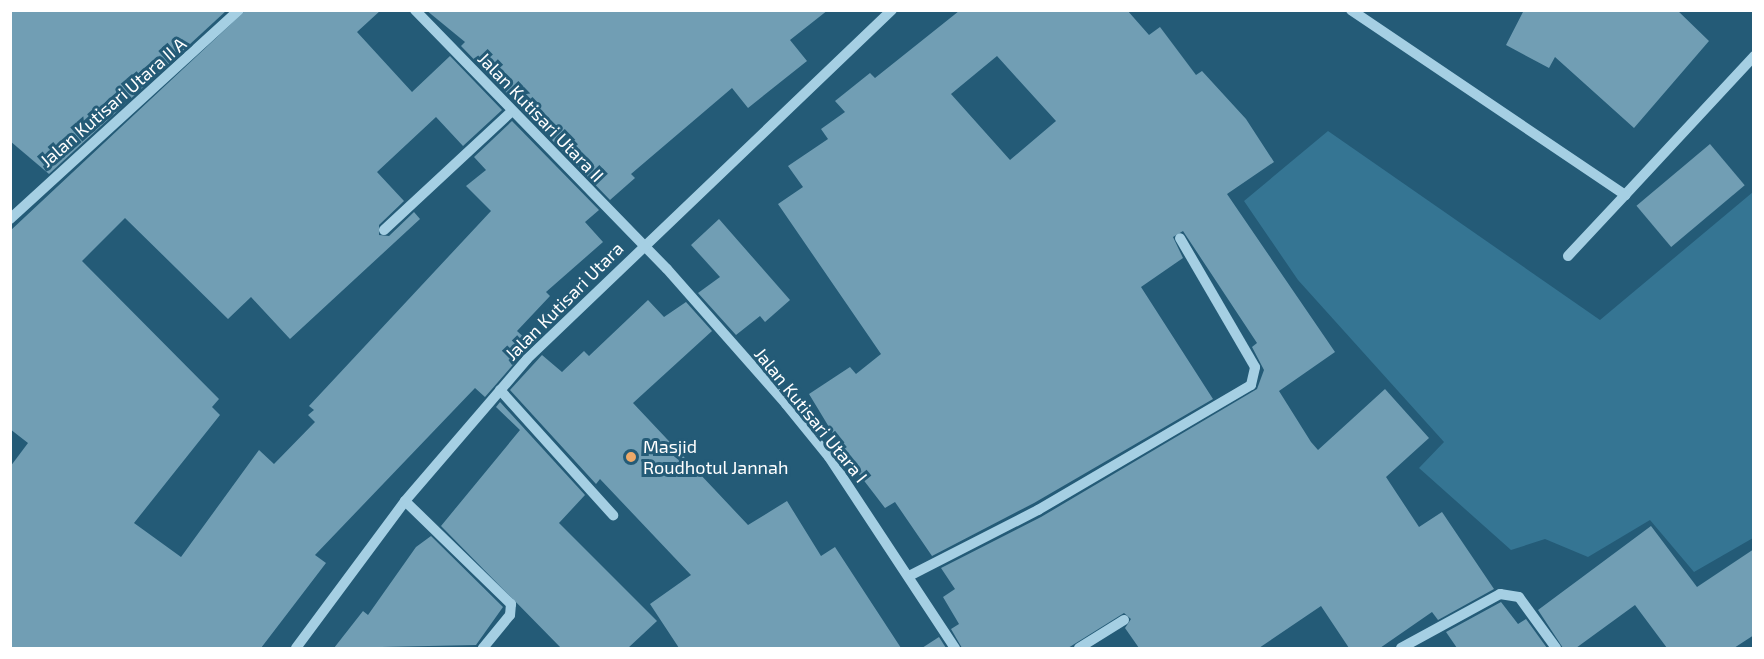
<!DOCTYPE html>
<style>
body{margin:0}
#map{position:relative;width:1764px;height:659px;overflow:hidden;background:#245b77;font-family:"Exo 2",sans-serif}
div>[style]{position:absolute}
.green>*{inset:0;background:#357593}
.building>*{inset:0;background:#719eb4;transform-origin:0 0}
.minor>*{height:10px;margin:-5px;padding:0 5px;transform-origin:5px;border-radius:5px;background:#a5cfe3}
.dots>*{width:16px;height:16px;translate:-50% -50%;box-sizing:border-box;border:3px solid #245b77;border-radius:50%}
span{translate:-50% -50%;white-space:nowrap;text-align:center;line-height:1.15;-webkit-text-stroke:6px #245b77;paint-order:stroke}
.street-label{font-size:18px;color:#fff}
.poi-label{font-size:18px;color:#fff}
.left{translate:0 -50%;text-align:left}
.frame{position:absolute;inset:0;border:12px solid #fff;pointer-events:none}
</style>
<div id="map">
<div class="green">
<div style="clip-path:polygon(1328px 131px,1600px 320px,1753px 192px,1753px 538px,1694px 572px,1650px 520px,1588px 557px,1545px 539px,1511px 550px,1419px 468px,1444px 442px,1298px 280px,1244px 201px)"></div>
</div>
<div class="building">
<div style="clip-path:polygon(10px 10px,227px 10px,49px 174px,10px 141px)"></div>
<div style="clip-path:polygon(246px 10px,381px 10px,357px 32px,412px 92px,450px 56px,502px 110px,463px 146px,436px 117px,377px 172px,404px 201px,379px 225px,379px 235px,389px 236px,414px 212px,420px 219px,290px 339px,251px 297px,228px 319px,125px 218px,82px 261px,219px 399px,212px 407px,220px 415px,134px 523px,181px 557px,259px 450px,274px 464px,315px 422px,308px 415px,314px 410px,309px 406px,491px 211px,466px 186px,486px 170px,474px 157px,512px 121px,599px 210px,585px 222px,603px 242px,546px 292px,550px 296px,517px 331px,531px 344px,485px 397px,475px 388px,315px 555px,326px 563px,261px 648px,10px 648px,10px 467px,28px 443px,10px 429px,10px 231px)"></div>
<div style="clip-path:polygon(426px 10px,828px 10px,790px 40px,807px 61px,748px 108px,732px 88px,631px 174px,635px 178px,610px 200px,461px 46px,465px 42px)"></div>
<div style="clip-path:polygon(evenodd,1127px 10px,1149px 35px,1160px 27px,1196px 75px,1202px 71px,1246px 119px,1274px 162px,1227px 194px,1335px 352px,1279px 391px,1311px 442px,1318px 450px,1385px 389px,1429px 438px,1386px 477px,1419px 527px,1442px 512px,1494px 589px,1438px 620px,1432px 612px,1380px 648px,1349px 648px,1321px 606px,1259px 648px,1139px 648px,1125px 628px,1131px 619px,1124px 613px,1068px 648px,962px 648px,951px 629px,959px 624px,943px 597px,955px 589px,941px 568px,1041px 517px,1257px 389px,1264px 370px,1252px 347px,1257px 343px,1183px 231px,1173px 237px,1183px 258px,1141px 287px,1213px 399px,1034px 503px,932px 556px,895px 502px,885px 508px,852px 465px,809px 394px,850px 367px,856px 374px,881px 354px,778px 204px,803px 187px,788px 166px,828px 139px,821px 129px,845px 112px,835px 101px,870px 73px,875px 78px,959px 11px,1127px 10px,997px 56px,1056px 121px,1010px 160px,951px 94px,997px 56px)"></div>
<div style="clip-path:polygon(1524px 10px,1677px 10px,1709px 41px,1634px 128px,1555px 57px,1549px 68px,1506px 45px)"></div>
<div style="left:1710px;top:144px;width:54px;height:96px;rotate:50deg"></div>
<div style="clip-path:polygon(719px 219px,790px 300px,765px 322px,760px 316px,736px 335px,698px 293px,720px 277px,691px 245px)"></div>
<div style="clip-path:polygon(648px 300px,664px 317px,686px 302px,712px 331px,633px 403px,748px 525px,787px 501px,821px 556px,835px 547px,901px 648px,679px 648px,650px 604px,691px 575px,600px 479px,596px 484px,510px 390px,542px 355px,562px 372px,584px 351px,589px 356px)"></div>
<div style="clip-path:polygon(500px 402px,585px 495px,559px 523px,657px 621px,628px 648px,561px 648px,441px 526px,520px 430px,496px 407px)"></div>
<div style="clip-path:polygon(1651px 526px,1697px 587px,1754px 549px,1754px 635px,1734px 648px,1667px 648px,1635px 605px,1576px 648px,1563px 648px,1538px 610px)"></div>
<div style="clip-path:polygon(431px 536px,503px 607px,476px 645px,334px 648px,363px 611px,368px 615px,416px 547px)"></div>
<div style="clip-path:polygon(1501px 602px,1518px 624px,1526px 619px,1547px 648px,1457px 648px,1446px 632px)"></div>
<div style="clip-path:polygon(939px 637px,946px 648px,922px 648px)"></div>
</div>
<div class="minor">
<div style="left:415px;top:10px;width:361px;rotate:45.8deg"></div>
<div style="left:667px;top:269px;width:180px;rotate:48.6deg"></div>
<div style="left:786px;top:404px;width:68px;rotate:50.9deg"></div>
<div style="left:829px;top:457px;width:229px;rotate:56.6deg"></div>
<div style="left:1351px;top:10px;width:331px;rotate:34deg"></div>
<div style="left:1625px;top:195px;width:190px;rotate:-47.1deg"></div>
<div style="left:10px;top:219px;width:310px;rotate:-42.4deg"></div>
<div style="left:384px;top:230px;width:175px;rotate:-42.9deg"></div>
<div style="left:1568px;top:256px;width:83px;rotate:-46.9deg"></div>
<div style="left:500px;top:390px;width:169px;rotate:47.9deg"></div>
<div style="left:405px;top:501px;width:148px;rotate:44.2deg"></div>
<div style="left:511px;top:604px;width:11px;rotate:95deg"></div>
<div style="left:510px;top:615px;width:43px;rotate:129.3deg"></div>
<div style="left:911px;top:575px;width:143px;rotate:-27.1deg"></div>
<div style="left:1038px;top:510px;width:247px;rotate:-30.4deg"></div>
<div style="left:1251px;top:385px;width:18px;rotate:-77deg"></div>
<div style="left:1255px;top:367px;width:149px;rotate:-120.2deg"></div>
<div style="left:296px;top:648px;width:183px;rotate:-53.4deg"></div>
<div style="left:405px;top:501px;width:187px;rotate:-49.3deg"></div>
<div style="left:527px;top:359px;width:505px;rotate:-43.72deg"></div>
<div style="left:1079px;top:648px;width:53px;rotate:-31.9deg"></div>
<div style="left:1401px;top:648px;width:113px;rotate:-28.6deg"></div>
<div style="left:1500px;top:594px;width:19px;rotate:9deg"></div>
<div style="left:1519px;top:597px;width:63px;rotate:54deg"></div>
</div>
<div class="dots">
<div style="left:631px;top:457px;background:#eda969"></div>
</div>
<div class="street-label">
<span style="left:113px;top:102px;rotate:-41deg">Jalan Kutisari Utara II A</span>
<span style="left:541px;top:117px;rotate:46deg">Jalan Kutisari Utara II</span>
<span style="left:564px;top:301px;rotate:-45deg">Jalan Kutisari Utara</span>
<span style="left:811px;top:415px;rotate:51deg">Jalan Kutisari Utara I</span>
</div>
<div class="poi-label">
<span class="left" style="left:643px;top:457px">Masjid<br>Roudhotul Jannah</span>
</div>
<div class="frame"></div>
</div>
